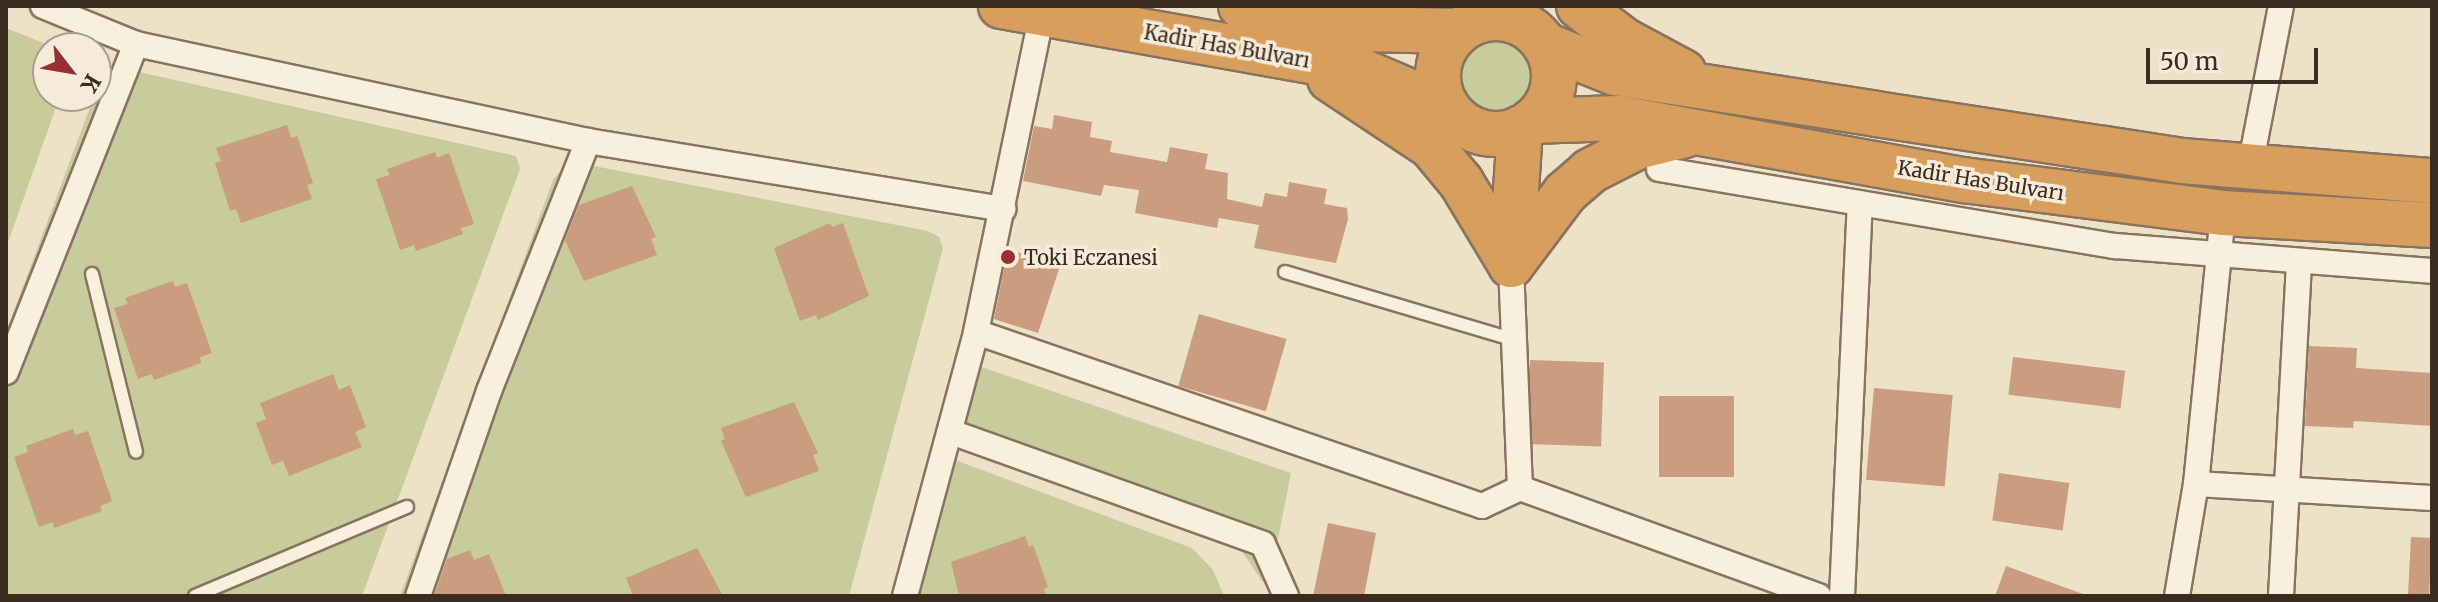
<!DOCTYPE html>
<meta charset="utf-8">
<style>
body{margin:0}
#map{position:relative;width:2438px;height:602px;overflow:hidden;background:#ede1c8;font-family:Merriweather,serif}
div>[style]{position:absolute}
.green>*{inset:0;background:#c8cb9c}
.round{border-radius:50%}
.building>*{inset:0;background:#ca9c80;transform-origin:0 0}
.roads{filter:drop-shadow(2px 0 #89735e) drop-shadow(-2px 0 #89735e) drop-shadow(0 2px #89735e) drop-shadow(0 -2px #89735e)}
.lane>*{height:12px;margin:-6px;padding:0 6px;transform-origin:6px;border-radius:6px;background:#f8efdc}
.street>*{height:24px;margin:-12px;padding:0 12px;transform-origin:12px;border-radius:12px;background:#f8efdc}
.highway>*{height:44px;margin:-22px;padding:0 22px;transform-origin:22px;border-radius:22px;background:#d89e5e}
.highway>.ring{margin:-22px;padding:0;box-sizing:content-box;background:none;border:44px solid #d89e5e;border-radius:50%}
.dots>*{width:22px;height:22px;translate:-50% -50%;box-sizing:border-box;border:4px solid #f5ebd8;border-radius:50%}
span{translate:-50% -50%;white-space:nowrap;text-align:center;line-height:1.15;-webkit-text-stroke:7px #f5ebd8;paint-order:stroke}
.street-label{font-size:20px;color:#3a2c21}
.poi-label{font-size:20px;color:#3a2c21}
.left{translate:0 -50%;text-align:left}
.frame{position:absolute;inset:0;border:8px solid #3a2c21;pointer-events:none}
.north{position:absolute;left:32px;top:32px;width:80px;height:80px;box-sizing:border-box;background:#f5ebd8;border:2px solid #aa9f8f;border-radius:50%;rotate:121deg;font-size:22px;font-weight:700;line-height:32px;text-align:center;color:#3a2c21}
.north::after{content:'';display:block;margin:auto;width:28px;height:36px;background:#963034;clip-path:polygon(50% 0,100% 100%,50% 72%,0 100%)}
.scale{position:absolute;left:2146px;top:48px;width:172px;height:36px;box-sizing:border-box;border:4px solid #3a2c21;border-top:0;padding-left:10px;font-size:24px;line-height:28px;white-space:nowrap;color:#3a2c21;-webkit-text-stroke:6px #f5ebd8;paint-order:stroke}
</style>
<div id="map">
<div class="green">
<div style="clip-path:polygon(6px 28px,56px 48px,48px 48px,48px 96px,60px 96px,6px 248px)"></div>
<div class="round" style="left:1449px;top:29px;width:92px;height:92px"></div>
<div style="clip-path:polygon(112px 66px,516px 156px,520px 169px,362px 596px,6px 596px,6px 332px,101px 78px)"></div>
<div style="clip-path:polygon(568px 161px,928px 231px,939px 237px,943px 248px,849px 596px,400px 596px,553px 180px)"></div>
<div style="clip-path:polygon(958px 359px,1291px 473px,1270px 579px,1262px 581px,1239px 547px,944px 418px)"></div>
<div style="clip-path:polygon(936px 453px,1192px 548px,1213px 570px,1224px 596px,890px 596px)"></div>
</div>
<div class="building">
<div style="clip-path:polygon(1054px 115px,1092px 122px,1090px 137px,1112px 141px,1110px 152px,1167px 162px,1170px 147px,1208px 154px,1205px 169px,1228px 173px,1227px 199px,1262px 207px,1265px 193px,1287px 197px,1289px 182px,1327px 189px,1324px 204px,1347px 208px,1348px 219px,1336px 263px,1254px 248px,1259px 225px,1219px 218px,1217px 228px,1135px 213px,1139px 190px,1104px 185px,1101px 196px,1023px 181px,1034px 126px,1052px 129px)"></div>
<div style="clip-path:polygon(287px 125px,291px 138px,297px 136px,313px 183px,307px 185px,312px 199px,241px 223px,236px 209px,230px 211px,215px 163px,221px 161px,216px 148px)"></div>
<div style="clip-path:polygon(435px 152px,437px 158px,449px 153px,474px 224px,461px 228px,463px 234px,416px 251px,414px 245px,400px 250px,376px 179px,390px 175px,387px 169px)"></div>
<div style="clip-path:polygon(632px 186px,656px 237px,651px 239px,657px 255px,584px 281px,565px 240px,579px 205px)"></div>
<div style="clip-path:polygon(830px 223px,832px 227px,843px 223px,869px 296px,818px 320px,816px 315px,800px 321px,774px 248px)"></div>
<div style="clip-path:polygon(1008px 249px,1060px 266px,1038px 333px,994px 319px)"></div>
<div style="clip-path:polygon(173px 281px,175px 287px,187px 283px,212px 353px,200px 357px,201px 363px,154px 380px,152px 374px,138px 379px,114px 308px,128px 304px,125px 298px)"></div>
<div style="left:1199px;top:314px;width:91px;height:75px;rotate:16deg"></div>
<div style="clip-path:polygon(2309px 346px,2357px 348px,2356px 368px,2432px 373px,2432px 426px,2354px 421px,2353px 428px,2305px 426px)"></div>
<div style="left:2013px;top:357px;width:113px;height:38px;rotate:7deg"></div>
<div style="left:1530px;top:360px;width:74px;height:84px;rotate:2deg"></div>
<div style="clip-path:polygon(333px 374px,339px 390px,350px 385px,366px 427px,355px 432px,362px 447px,289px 476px,283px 461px,272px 465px,256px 423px,266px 419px,260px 403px)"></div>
<div style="left:1874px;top:388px;width:79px;height:92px;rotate:5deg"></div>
<div style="left:1659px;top:396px;width:75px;height:81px"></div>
<div style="clip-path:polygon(794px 402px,818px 453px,813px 455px,819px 471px,746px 497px,721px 441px,725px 439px,721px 428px)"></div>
<div style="clip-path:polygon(73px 429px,75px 435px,88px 431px,112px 501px,100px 506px,102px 511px,54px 528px,53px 522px,39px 527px,14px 457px,28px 452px,26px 446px)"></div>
<div style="left:1999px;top:473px;width:71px;height:48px;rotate:8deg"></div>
<div style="clip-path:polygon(1328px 523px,1376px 533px,1364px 596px,1313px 596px)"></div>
<div style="clip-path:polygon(1025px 536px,1029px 547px,1033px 545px,1048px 587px,1044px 589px,1046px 596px,959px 596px,951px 562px)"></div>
<div style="left:2411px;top:537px;width:21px;height:59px;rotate:3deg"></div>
<div style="clip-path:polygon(697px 548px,723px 596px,633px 596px,626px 578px)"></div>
<div style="clip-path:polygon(470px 550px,474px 560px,489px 554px,506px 596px,434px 596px,447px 559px)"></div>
<div style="clip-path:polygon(2006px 566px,2083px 594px,2082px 596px,1995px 596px)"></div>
</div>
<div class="roads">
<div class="lane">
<div style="left:1285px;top:272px;width:239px;rotate:16.5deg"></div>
<div style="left:92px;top:274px;width:183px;rotate:76.1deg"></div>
<div style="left:195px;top:596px;width:230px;rotate:-22.8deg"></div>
</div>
<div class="street">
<div style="left:43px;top:6px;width:100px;rotate:22.2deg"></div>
<div style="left:136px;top:44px;width:462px;rotate:12.1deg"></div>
<div style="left:588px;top:141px;width:421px;rotate:9.3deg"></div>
<div style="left:2250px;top:167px;width:164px;rotate:-79.1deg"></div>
<div style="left:1659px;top:169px;width:462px;rotate:9.6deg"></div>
<div style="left:2115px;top:246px;width:318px;rotate:4.5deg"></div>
<div style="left:1511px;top:265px;width:223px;rotate:87.7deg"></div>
<div style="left:1520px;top:488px;width:318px;rotate:19.9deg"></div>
<div style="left:976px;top:332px;width:535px;rotate:18.98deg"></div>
<div style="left:1482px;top:506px;width:42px;rotate:-25.3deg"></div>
<div style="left:6px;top:372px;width:353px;rotate:-68.4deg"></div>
<div style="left:951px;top:432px;width:331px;rotate:19.7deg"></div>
<div style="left:1263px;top:544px;width:57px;rotate:66.1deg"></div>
<div style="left:2196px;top:484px;width:236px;rotate:3.4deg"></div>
<div style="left:418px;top:596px;width:217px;rotate:-70.9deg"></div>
<div style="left:489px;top:391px;width:269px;rotate:-68.4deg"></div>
<div style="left:905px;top:596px;width:273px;rotate:-74.9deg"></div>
<div style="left:976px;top:332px;width:326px;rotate:-78.3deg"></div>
<div style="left:1842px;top:596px;width:393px;rotate:-87.4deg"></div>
<div style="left:2177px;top:596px;width:114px;rotate:-80.4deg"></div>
<div style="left:2196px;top:484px;width:272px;rotate:-84.3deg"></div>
<div style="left:2281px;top:596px;width:335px;rotate:-86.9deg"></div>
</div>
<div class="highway">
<div style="left:1001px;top:6px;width:364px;rotate:10.1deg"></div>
<div style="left:1359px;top:70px;width:95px;rotate:23deg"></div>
<div style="left:1241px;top:6px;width:120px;rotate:11deg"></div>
<div style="left:1359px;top:29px;width:100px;rotate:1.1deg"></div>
<div style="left:1579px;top:6px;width:58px;rotate:37.3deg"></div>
<div style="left:1625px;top:41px;width:66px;rotate:28.1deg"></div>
<div class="ring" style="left:1438px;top:18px;width:72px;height:72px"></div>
<div style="left:1545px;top:45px;width:75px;rotate:21.8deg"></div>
<div style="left:1615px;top:73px;width:264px;rotate:8.9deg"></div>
<div style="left:1876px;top:114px;width:310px;rotate:8.7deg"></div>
<div style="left:2182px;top:161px;width:251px;rotate:4.6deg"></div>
<div style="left:1330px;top:79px;width:121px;rotate:33.6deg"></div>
<div style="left:1431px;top:146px;width:47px;rotate:50.2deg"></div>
<div style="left:1461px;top:182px;width:97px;rotate:58.9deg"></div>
<div style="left:1532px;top:121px;width:86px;rotate:-2deg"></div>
<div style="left:1618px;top:118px;width:351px;rotate:10.2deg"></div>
<div style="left:1963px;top:180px;width:262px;rotate:7.2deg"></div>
<div style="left:2223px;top:213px;width:209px;rotate:3.3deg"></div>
<div style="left:1511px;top:265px;width:90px;rotate:-53.1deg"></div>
<div style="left:1565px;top:193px;width:33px;rotate:-41deg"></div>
<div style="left:1590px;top:171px;width:53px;rotate:-27.1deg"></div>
<div style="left:1637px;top:147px;width:49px;rotate:-14deg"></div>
<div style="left:1511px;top:265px;width:137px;rotate:-86.2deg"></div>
</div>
</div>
<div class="dots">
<div style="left:1008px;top:257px;background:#963034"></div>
</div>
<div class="street-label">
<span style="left:1227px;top:46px;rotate:10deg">Kadir Has Bulvarı</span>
<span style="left:1981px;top:180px;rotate:9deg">Kadir Has Bulvarı</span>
</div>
<div class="poi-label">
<span class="left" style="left:1024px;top:257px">Toki Eczanesi</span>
</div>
<div class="frame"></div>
<div class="north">K</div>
<div class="scale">50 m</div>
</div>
